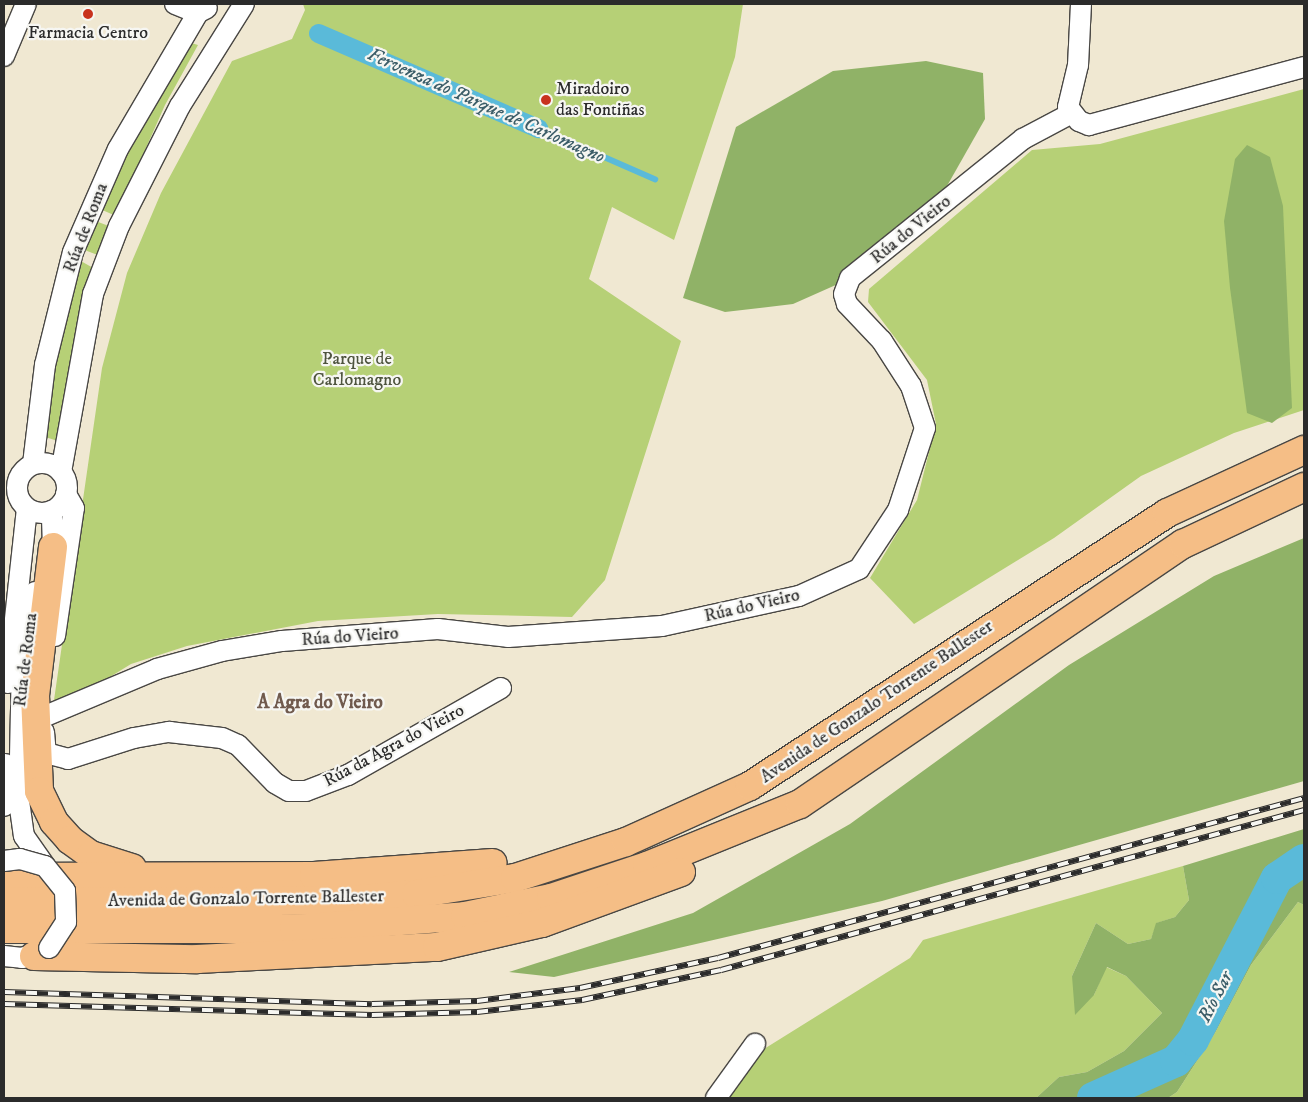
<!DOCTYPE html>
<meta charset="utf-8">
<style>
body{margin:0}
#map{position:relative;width:1308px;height:1102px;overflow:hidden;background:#f0e8d2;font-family:"IM FELL DW Pica",serif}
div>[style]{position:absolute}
.green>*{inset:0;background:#b6d076;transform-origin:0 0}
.forest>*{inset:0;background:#90b267}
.stream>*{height:5.5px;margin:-2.75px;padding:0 2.75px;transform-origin:2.75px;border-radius:2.75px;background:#5abad9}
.canal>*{height:19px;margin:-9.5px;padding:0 9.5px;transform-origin:9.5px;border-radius:9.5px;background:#5abad9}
.river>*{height:32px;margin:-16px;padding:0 16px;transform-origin:16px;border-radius:16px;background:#5abad9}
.roads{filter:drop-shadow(1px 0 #494744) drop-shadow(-1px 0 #494744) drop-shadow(0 1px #494744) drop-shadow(0 -1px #494744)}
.minor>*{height:20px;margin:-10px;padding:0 10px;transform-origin:10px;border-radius:10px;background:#fff}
.minor>.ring{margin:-10px;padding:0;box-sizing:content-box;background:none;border:20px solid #fff;border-radius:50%}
.trunk>*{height:28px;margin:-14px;padding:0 14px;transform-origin:14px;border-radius:14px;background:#f5be86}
.rail>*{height:5.5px;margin-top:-2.75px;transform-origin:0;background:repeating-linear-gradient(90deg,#f6f6f2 0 11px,#2b2b2b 0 22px);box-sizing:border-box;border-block:1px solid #2b2b2b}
.bridges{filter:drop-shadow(1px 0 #494744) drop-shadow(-1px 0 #494744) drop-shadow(0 1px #494744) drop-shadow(0 -1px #494744)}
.minor-bridge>*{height:20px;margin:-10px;padding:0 10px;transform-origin:10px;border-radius:10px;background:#fff}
.dots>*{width:14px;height:14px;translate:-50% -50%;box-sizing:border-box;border:2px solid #f6f6f2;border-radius:50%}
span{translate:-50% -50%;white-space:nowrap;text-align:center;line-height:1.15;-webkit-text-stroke:4.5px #f6f6f2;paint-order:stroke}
.poi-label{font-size:18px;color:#2b2b2b}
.left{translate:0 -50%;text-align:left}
.street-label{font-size:18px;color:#2b2b2b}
.park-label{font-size:18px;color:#4e543e}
.water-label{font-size:19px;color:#3b5d68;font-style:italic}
.neighbourhood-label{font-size:19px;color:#705a4d;font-weight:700}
.frame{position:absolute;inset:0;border:5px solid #2b2b2b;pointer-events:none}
</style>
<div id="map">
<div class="green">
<div style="clip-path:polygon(303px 4px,743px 4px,735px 57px,674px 240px,612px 207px,589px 279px,681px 341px,605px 580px,572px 617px,438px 614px,318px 621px,187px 646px,131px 664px,58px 709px,53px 707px,102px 368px,127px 273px,161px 193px,232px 61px,292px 39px,305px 10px)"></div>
<div style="clip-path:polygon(188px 42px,198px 45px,165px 105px,116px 216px,100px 209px,129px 145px)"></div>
<div style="clip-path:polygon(1304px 89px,1304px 410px,1234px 433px,1141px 476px,1054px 538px,914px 624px,870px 578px,917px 500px,936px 424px,927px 380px,868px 302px,869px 289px,1032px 150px,1100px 144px)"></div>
<div style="left:93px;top:220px;width:19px;height:31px;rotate:21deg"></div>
<div style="clip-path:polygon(79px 260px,95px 269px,61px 442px,42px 436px,60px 328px)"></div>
<div style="clip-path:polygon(1183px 866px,1189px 900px,1175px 917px,1157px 923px,1151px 939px,1128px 944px,1096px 923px,1072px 976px,1094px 995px,1106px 967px,1126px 976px,1162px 1013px,1124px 1051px,1087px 1072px,1059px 1077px,1036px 1098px,729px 1098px,764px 1049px,910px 958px,923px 940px)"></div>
<div style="clip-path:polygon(1298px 902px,1304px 905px,1304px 1098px,1168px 1098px,1177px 1092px,1215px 1033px,1251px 965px)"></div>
</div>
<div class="forest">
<div style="clip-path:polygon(926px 61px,983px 73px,985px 119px,943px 193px,838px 284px,793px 304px,725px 312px,683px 298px,736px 127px,833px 71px)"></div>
<div style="clip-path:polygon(1247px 145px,1270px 157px,1283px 206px,1292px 408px,1272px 423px,1247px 413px,1230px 288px,1224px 221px,1235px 159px)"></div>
<div style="clip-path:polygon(1304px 538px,1304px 781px,882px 901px,554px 977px,509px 972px,693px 913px,850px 824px,1069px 665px,1214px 576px)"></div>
<div style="clip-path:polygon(1304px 829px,1304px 905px,1298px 902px,1251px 965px,1215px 1033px,1177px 1092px,1168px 1098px,1036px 1098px,1059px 1077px,1087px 1072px,1124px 1051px,1162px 1013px,1126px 976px,1107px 967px,1094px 995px,1075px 1015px,1072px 976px,1096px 923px,1128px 944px,1151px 939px,1156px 923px,1175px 917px,1189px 900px,1183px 866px)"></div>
</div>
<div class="stream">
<div style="left:538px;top:128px;width:128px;rotate:23.6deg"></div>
</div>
<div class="canal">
<div style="left:318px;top:33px;width:240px;rotate:23.4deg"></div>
</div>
<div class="river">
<div style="left:1093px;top:1098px;width:91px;rotate:-24deg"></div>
<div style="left:1176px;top:1061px;width:27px;rotate:-51deg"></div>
<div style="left:1193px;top:1040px;width:182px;rotate:-62.6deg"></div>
<div style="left:1277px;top:878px;width:32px;rotate:-34deg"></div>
</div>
<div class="roads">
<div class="minor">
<div style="left:175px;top:4px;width:24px;rotate:22deg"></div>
<div style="left:197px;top:13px;width:11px;rotate:-27deg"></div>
<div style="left:1081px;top:4px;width:61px;rotate:92.8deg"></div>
<div style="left:1078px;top:65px;width:43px;rotate:103.4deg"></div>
<div style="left:1068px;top:107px;width:18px;rotate:52deg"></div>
<div style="left:1079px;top:121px;width:11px;rotate:22deg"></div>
<div style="left:1089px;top:125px;width:223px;rotate:-15.1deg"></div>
<div style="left:4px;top:56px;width:56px;rotate:-67.1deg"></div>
<div class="ring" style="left:17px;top:463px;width:30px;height:30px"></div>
<div style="left:33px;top:464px;width:100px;rotate:-83.1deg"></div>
<div style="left:45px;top:365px;width:116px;rotate:-76.1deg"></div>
<div style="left:73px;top:252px;width:112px;rotate:-66.4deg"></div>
<div style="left:118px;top:149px;width:168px;rotate:-59.6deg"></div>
<div style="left:61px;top:472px;width:181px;rotate:-79.8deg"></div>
<div style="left:93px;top:294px;width:73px;rotate:-69.1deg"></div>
<div style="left:119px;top:226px;width:135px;rotate:-63.1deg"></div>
<div style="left:180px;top:106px;width:120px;rotate:-57.9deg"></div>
<div style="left:48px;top:558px;width:12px;rotate:-66deg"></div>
<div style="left:53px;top:547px;width:36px;rotate:-92deg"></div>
<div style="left:35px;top:592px;width:70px;rotate:100.7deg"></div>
<div style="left:22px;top:661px;width:140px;rotate:91.2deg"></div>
<div style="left:19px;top:801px;width:35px;rotate:82deg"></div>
<div style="left:24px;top:836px;width:37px;rotate:55deg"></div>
<div style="left:55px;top:636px;width:129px;rotate:-81.6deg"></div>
<div style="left:74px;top:508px;width:16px;rotate:-120deg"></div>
<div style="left:8px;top:683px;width:175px;rotate:-83.8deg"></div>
<div style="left:43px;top:717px;width:124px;rotate:-22.8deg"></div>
<div style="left:157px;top:669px;width:67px;rotate:-15.5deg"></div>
<div style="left:222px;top:651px;width:61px;rotate:-9.5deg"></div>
<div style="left:282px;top:641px;width:156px;rotate:-4.4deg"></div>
<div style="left:438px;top:629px;width:70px;rotate:6.5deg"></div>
<div style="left:508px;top:637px;width:154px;rotate:-4.1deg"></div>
<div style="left:662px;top:626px;width:140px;rotate:-12.4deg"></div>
<div style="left:799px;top:596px;width:66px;rotate:-24.2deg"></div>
<div style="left:859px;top:569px;width:71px;rotate:-56.5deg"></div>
<div style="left:898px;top:510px;width:86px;rotate:-71.8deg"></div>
<div style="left:925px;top:428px;width:44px;rotate:-108.4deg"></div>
<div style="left:911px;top:386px;width:54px;rotate:-122.8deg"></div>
<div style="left:882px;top:341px;width:51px;rotate:-133.4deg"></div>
<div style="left:847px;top:304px;width:10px;rotate:-107deg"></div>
<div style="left:844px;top:294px;width:17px;rotate:-69deg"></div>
<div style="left:850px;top:278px;width:222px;rotate:-38.8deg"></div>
<div style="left:1023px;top:139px;width:55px;rotate:-28deg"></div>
<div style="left:44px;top:732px;width:21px;rotate:85deg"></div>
<div style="left:46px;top:753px;width:23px;rotate:15deg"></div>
<div style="left:68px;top:759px;width:69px;rotate:-17.7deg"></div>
<div style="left:134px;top:738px;width:36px;rotate:-10deg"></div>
<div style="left:169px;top:732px;width:53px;rotate:6.5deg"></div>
<div style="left:222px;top:738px;width:17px;rotate:24deg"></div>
<div style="left:238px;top:745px;width:53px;rotate:45.8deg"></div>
<div style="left:275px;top:783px;width:16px;rotate:30deg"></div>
<div style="left:289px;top:791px;width:17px"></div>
<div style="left:306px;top:791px;width:45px;rotate:-20.9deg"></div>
<div style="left:348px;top:775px;width:176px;rotate:-29.6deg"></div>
<div style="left:4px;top:806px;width:42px;rotate:-88.6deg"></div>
<div style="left:4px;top:956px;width:18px;rotate:6deg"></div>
<div style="left:22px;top:958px;width:24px;rotate:-19deg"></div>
<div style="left:716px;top:1098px;width:67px;rotate:-54.2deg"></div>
</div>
<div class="trunk">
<div style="left:53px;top:547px;width:149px;rotate:96.9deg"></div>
<div style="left:35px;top:695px;width:96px;rotate:87.6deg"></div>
<div style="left:39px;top:791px;width:34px;rotate:64deg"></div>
<div style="left:54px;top:822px;width:24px;rotate:48deg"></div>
<div style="left:70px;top:840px;width:26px;rotate:36deg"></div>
<div style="left:91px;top:855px;width:43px;rotate:17.6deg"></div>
<div style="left:4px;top:877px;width:310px;rotate:-0.2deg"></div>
<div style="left:314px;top:876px;width:179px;rotate:-4.2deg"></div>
<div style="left:4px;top:902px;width:336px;rotate:-0.2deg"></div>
<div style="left:340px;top:901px;width:76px;rotate:-5.3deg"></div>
<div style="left:416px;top:894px;width:100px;rotate:-9.2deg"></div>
<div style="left:515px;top:878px;width:117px;rotate:-18deg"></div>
<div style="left:626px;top:842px;width:136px;rotate:-24.3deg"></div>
<div style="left:750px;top:786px;width:498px;rotate:-33.2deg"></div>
<div style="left:1167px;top:513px;width:151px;rotate:-24.7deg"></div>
<div style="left:4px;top:929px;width:290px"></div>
<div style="left:294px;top:929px;width:171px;rotate:-4.3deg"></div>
<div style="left:465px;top:916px;width:88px;rotate:-11.8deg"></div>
<div style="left:551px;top:898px;width:101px;rotate:-18.4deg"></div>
<div style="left:647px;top:866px;width:165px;rotate:-22.1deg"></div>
<div style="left:800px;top:804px;width:463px;rotate:-34.2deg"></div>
<div style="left:1183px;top:544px;width:134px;rotate:-25.2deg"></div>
<div style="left:34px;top:956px;width:163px;rotate:1.1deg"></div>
<div style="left:197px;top:959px;width:240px;rotate:-2.9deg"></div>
<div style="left:437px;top:947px;width:108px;rotate:-12.9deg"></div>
<div style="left:542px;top:923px;width:148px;rotate:-20.1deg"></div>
</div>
</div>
<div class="rail">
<div style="left:4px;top:992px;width:368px;rotate:1.9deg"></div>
<div style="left:372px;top:1004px;width:105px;rotate:-1.6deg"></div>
<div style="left:477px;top:1001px;width:104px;rotate:-7.2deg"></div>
<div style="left:580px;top:988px;width:141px;rotate:-12.3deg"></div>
<div style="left:718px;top:958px;width:607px;rotate:-15.27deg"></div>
<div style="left:4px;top:1004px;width:368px;rotate:1.7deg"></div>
<div style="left:372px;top:1015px;width:105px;rotate:-1.6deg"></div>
<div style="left:477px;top:1012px;width:106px;rotate:-6.5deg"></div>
<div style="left:582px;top:1000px;width:142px;rotate:-12.2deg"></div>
<div style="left:721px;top:970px;width:605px;rotate:-15.35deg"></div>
</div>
<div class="bridges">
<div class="minor-bridge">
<div style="left:4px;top:861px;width:16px;rotate:-7deg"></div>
<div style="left:20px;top:859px;width:26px;rotate:16deg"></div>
<div style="left:45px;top:866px;width:32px;rotate:51deg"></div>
<div style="left:65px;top:891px;width:31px;rotate:88deg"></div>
<div style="left:66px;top:922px;width:31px;rotate:123deg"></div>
</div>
</div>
<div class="dots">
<div style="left:88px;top:14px;background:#c8321e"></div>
<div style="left:546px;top:100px;background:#c8321e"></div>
</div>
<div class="poi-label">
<span style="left:88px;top:33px">Farmacia Centro</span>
<span class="left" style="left:556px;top:100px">Miradoiro<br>das Fontiñas</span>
</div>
<div class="street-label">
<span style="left:86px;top:228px;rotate:-69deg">Rúa de Roma</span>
<span style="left:911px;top:230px;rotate:-39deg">Rúa do Vieiro</span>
<span style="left:752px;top:606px;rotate:-13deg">Rúa do Vieiro</span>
<span style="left:350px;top:637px;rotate:-4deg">Rúa do Vieiro</span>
<span style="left:26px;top:660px;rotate:-83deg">Rúa de Roma</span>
<span style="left:877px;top:702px;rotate:-34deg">Avenida de Gonzalo Torrente Ballester</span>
<span style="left:394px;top:746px;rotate:-28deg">Rúa da Agra do Vieiro</span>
<span style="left:246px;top:899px;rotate:-1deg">Avenida de Gonzalo Torrente Ballester</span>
</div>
<div class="park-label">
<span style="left:357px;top:370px">Parque de<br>Carlomagno</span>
</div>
<div class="water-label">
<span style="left:486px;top:106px;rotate:24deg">Fervenza do Parque de Carlomagno</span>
<span style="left:1216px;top:997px;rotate:-63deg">Río Sar</span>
</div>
<div class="neighbourhood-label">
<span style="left:320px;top:703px">A Agra do Vieiro</span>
</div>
<div class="frame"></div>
</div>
